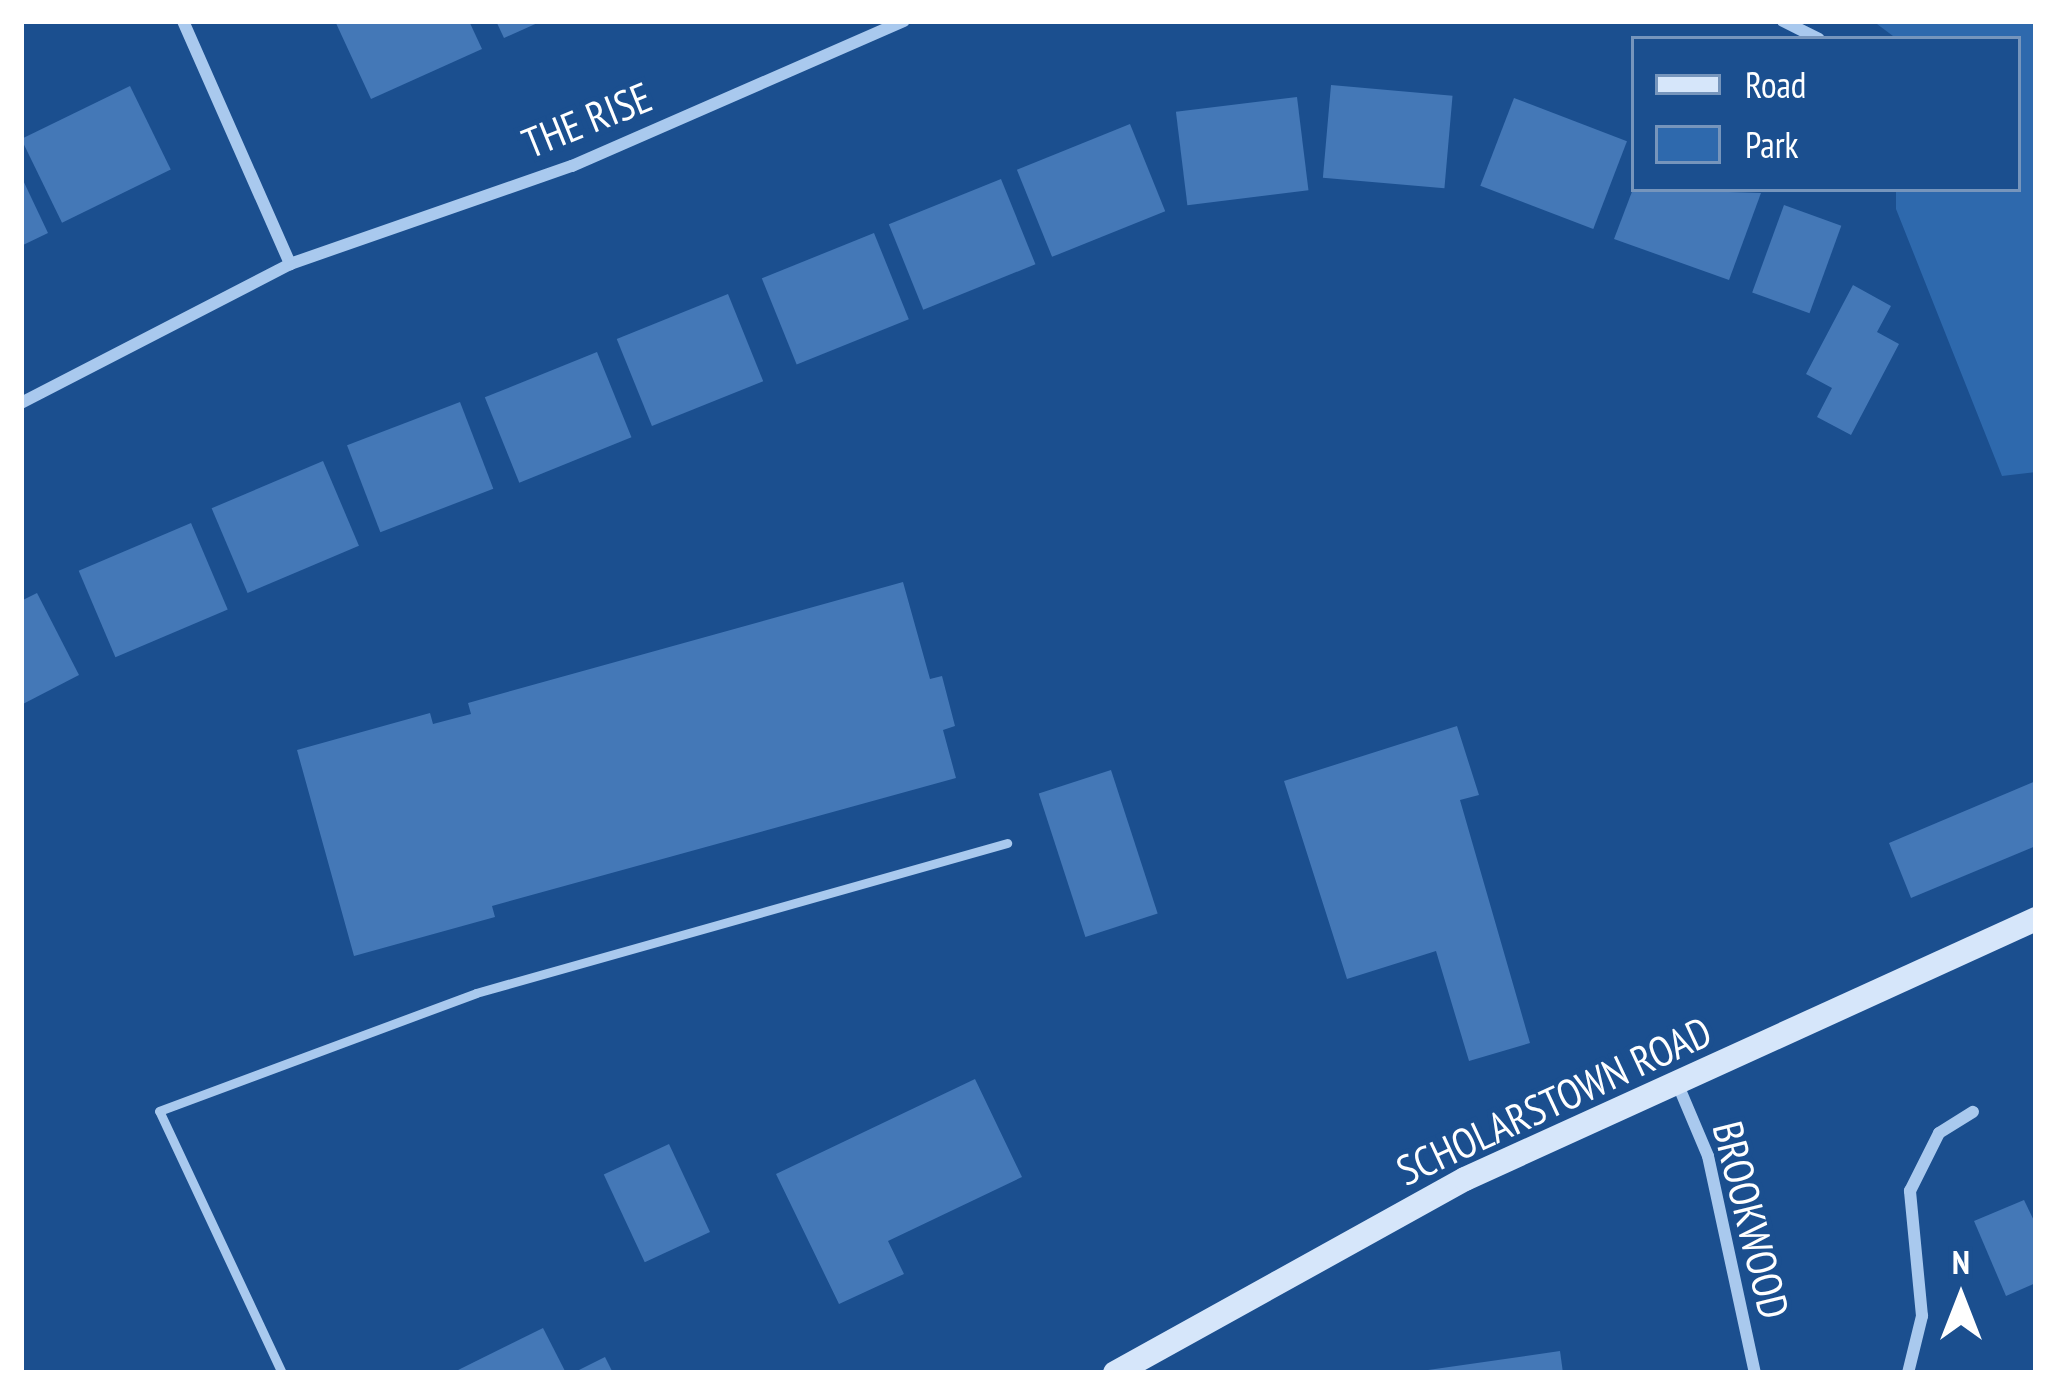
<!DOCTYPE html>
<style>
body{margin:0}
#map{position:relative;width:2057px;height:1394px;overflow:hidden;background:#1b4f8f;font-family:"PT Sans Narrow",sans-serif}
div>[style]{position:absolute}
.green>*{inset:0;background:#2e69ad}
.building>*{inset:0;background:#4478b7;transform-origin:0 0}
.service>*{height:9px;margin:-4.5px;padding:0 4.5px;transform-origin:4.5px;border-radius:4.5px;background:#a9c9ee}
.minor>*{height:12px;margin:-6px;padding:0 6px;transform-origin:6px;border-radius:6px;background:#a9c9ee}
.secondary>*{height:24px;margin:-12px;padding:0 12px;transform-origin:12px;border-radius:12px;background:#d6e6fa}
span{translate:-50% -50%;white-space:nowrap;text-align:center;line-height:1.15;-webkit-text-stroke:10px #1b4f8f;paint-order:stroke}
.street-label{font-size:42px;color:#fff}
.frame{position:absolute;inset:0;border:24px solid #fff;pointer-events:none}
.legend{position:absolute;left:1631px;top:36px;width:390px;height:156px;box-sizing:border-box;background:#1b4f8f;border:3px solid #7695bc;margin:0;padding:15px 21px;list-style:none;font-size:36px;color:#fff}
.legend li{display:flex;align-items:center;gap:24px;height:60px}
.legend b{width:60px;border:3px solid #7695bc}
.north{position:absolute;left:1901px;top:1238px;width:120px;height:120px;-webkit-text-stroke:9px #1b4f8f;paint-order:stroke;rotate:0deg;font-size:33px;font-weight:700;line-height:48px;text-align:center;color:#fff}
.north::after{content:'';display:block;margin:auto;width:42px;height:54px;background:#fff;clip-path:polygon(50% 0,100% 100%,50% 72%,0 100%)}
</style>
<div id="map">
<div class="green">
<div style="clip-path:polygon(1873px 21px,2036px 21px,2036px 472px,2002px 476px,1896px 209px,1896px 189px,2018px 189px,2018px 39px,1897px 39px)"></div>
</div>
<div class="building">
<div style="clip-path:polygon(335px 21px,469px 21px,482px 49px,371px 99px)"></div>
<div style="clip-path:polygon(496px 21px,542px 21px,504px 38px)"></div>
<div style="left:1331px;top:85px;width:122px;height:93px;rotate:5deg"></div>
<div style="left:130px;top:86px;width:93px;height:121px;rotate:64deg"></div>
<div style="left:1297px;top:97px;width:94px;height:122px;rotate:83deg"></div>
<div style="left:1514px;top:98px;width:121px;height:94px;rotate:21deg"></div>
<div style="left:1130px;top:124px;width:94px;height:122px;rotate:68deg"></div>
<div style="clip-path:polygon(21px 176px,48px 233px,21px 246px)"></div>
<div style="left:1001px;top:179px;width:92px;height:121px;rotate:68deg"></div>
<div style="clip-path:polygon(1633px 189px,1761px 193px,1729px 280px,1614px 239px)"></div>
<div style="left:1784px;top:205px;width:61px;height:93px;rotate:20deg"></div>
<div style="left:874px;top:233px;width:93px;height:121px;rotate:68deg"></div>
<div style="clip-path:polygon(1853px 285px,1891px 306px,1877px 332px,1899px 344px,1851px 435px,1817px 417px,1832px 388px,1806px 374px)"></div>
<div style="left:728px;top:294px;width:94px;height:120px;rotate:68deg"></div>
<div style="left:597px;top:352px;width:92px;height:121px;rotate:68deg"></div>
<div style="left:460px;top:402px;width:93px;height:121px;rotate:69deg"></div>
<div style="left:323px;top:461px;width:92px;height:121px;rotate:67deg"></div>
<div style="left:191px;top:523px;width:94px;height:122px;rotate:67deg"></div>
<div style="clip-path:polygon(903px 582px,930px 679px,942px 676px,955px 726px,943px 730px,956px 778px,492px 906px,495px 917px,354px 956px,297px 750px,430px 713px,433px 724px,471px 714px,468px 703px)"></div>
<div style="clip-path:polygon(37px 593px,79px 675px,21px 705px,21px 601px)"></div>
<div style="clip-path:polygon(1457px 726px,1479px 795px,1460px 800px,1530px 1043px,1469px 1061px,1436px 951px,1347px 979px,1284px 781px)"></div>
<div style="left:1111px;top:770px;width:151px;height:76px;rotate:72deg"></div>
<div style="clip-path:polygon(2036px 781px,2036px 846px,1911px 898px,1889px 843px)"></div>
<div style="clip-path:polygon(975px 1079px,1022px 1177px,888px 1241px,904px 1274px,839px 1304px,776px 1174px)"></div>
<div style="left:669px;top:1144px;width:97px;height:72px;rotate:65deg"></div>
<div style="clip-path:polygon(2024px 1200px,2036px 1225px,2036px 1283px,2006px 1296px,1974px 1221px)"></div>
<div style="clip-path:polygon(543px 1328px,566px 1373px,452px 1373px)"></div>
<div style="clip-path:polygon(1560px 1351px,1563px 1373px,1428px 1373px,1428px 1370px)"></div>
<div style="clip-path:polygon(605px 1357px,613px 1373px,573px 1373px)"></div>
</div>
<div class="service">
<div style="left:282px;top:1373px;width:289px;rotate:-115.1deg"></div>
<div style="left:159px;top:1111px;width:338px;rotate:-20.4deg"></div>
<div style="left:476px;top:993px;width:552px;rotate:-15.77deg"></div>
</div>
<div class="minor">
<div style="left:183px;top:21px;width:266px;rotate:66.2deg"></div>
<div style="left:290px;top:264px;width:299px;rotate:-19.2deg"></div>
<div style="left:572px;top:166px;width:362px;rotate:-23.6deg"></div>
<div style="left:1783px;top:21px;width:40px;rotate:26.6deg"></div>
<div style="left:21px;top:403px;width:303px;rotate:-27.3deg"></div>
<div style="left:1678px;top:1085px;width:77px;rotate:67.1deg"></div>
<div style="left:1708px;top:1156px;width:222px;rotate:77.8deg"></div>
<div style="left:1908px;top:1373px;width:59px;rotate:-76.2deg"></div>
<div style="left:1922px;top:1316px;width:126px;rotate:-95.5deg"></div>
<div style="left:1910px;top:1191px;width:65px;rotate:-63.4deg"></div>
<div style="left:1939px;top:1133px;width:40px;rotate:-32deg"></div>
</div>
<div class="secondary">
<div style="left:1115px;top:1373px;width:400px;rotate:-29deg"></div>
<div style="left:1465px;top:1179px;width:627px;rotate:-24.48deg"></div>
</div>
<div class="street-label">
<span style="left:587px;top:120px;rotate:-22deg">THE RISE</span>
<span style="left:1554px;top:1101px;rotate:-25deg">SCHOLARSTOWN ROAD</span>
<span style="left:1751px;top:1220px;rotate:76deg">BROOKWOOD</span>
</div>
<div class="frame"></div>
<ul class="legend">
<li><b style="height:15px;background:#d6e6fa"></b>Road</li>
<li><b style="height:33px;background:#2e69ad"></b>Park</li>
</ul>
<div class="north">N</div>
</div>
